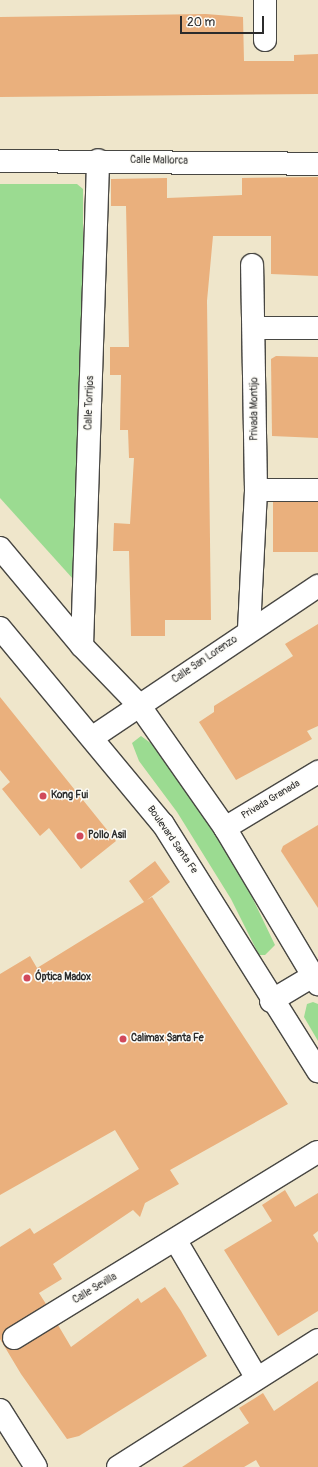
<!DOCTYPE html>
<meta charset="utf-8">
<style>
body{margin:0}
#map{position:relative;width:318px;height:1467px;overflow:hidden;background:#efe6cb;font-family:Pangolin,sans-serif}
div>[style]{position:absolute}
.green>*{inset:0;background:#9bdb91}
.building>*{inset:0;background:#eab07d;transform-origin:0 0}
.roads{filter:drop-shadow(1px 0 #484743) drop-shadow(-1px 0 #484743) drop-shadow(0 1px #484743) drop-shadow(0 -1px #484743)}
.street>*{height:22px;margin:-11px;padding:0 11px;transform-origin:11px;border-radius:11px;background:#fff}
.secondary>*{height:22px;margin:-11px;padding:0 11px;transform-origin:11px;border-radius:11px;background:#fff}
.primary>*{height:22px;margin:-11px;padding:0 11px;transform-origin:11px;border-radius:11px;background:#fff}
.dots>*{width:11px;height:11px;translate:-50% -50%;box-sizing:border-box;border:2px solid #fdfcf7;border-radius:50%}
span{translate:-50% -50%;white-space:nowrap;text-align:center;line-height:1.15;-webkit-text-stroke:3px #fdfcf7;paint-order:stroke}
.street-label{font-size:10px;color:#2b2b2b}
.poi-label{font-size:10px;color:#2b2b2b;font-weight:700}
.left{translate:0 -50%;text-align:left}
.scale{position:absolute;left:180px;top:16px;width:84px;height:18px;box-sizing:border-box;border:2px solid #2b2b2b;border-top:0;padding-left:5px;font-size:12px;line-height:14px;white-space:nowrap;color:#2b2b2b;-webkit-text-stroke:3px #fdfcf7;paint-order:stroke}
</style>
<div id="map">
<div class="green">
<div style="clip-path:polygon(0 184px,77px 184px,83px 189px,83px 590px,0 498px)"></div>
<div style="clip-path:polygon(141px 736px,156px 747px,196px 800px,251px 895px,275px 945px,265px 955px,259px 955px,231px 899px,177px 812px,139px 761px,132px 743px)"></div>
<div style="clip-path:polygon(313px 1002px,318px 1004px,318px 1041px,304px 1017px,307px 1004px)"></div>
</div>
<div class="building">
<div style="clip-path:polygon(206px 14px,243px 17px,244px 61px,294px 61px,294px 55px,318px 54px,318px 94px,0 97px,0 17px)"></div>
<div style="clip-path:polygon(318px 177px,318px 276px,271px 274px,271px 236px,213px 236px,207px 301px,211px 620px,165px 620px,165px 636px,131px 636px,129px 551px,113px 551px,114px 523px,130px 524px,134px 458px,129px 458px,128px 430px,120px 430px,121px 375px,110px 375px,110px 347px,129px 347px,126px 206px,111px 206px,111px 179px,167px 178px,167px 198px,242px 195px,242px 178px)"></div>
<div style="clip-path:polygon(276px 356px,318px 357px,318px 438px,272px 436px,271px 359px)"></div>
<div style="left:273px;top:502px;width:45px;height:50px"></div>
<div style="clip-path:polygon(318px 624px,318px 726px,307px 731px,312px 739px,236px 780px,199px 722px,214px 712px,214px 706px,293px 656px,285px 644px)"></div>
<div style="clip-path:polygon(0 697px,116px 841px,81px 869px,49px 828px,40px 836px,2px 789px,10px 782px,0 770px)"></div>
<div style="clip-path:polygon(318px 825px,318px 908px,281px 851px,283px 846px)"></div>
<div style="clip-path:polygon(155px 861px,170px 882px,147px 900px,152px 897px,288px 1104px,170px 1170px,179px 1184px,145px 1203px,140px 1217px,133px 1210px,53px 1264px,62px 1279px,39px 1293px,46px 1304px,3px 1332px,4px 1345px,15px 1350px,58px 1325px,71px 1347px,138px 1298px,141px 1303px,165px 1287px,181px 1311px,207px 1356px,79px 1436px,67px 1439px,21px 1374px,0 1339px,0 1247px,30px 1228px,34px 1234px,139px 1169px,115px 1130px,0 1195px,0 974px,30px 956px,37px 968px,144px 902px,129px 881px)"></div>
<div style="clip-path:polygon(285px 1190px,295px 1207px,318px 1193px,318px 1231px,313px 1235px,318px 1243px,318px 1311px,278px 1336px,224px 1250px,272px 1221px,262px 1205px)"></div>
<div style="clip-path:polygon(318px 1381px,318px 1467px,260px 1467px,256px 1460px,244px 1467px,182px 1467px,249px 1423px,239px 1408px,263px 1393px,274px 1411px)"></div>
</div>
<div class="roads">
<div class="street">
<div style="left:265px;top:40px;width:40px;rotate:-90deg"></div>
<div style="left:0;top:161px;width:318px;rotate:0.5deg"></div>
<div style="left:255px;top:328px;width:63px"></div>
<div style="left:256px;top:490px;width:62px"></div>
<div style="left:249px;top:629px;width:139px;rotate:-87.1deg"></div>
<div style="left:256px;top:490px;width:225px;rotate:-91deg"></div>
<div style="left:82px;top:646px;width:486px;rotate:-88.1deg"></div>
<div style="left:93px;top:737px;width:271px;rotate:-33.9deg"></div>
<div style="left:225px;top:828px;width:109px;rotate:-31.1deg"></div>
<div style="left:176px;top:1241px;width:158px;rotate:59.5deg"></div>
<div style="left:14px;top:1338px;width:356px;rotate:-31.5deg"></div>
<div style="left:118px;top:1467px;width:237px;rotate:-32.4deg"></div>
</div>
<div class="secondary">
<div style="left:0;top:548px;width:128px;rotate:50.1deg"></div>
<div style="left:82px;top:646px;width:82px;rotate:46deg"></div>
<div style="left:139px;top:705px;width:150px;rotate:55deg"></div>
<div style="left:225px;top:828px;width:182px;rotate:59.2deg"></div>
<div style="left:0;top:628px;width:255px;rotate:50.3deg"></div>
<div style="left:163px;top:824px;width:292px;rotate:57.9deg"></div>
<div style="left:271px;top:1001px;width:49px;rotate:-30.8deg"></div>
</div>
<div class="primary">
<div style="left:0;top:1410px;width:67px;rotate:57.7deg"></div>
</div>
</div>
<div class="dots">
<div style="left:43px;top:796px;background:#d1495b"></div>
<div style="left:80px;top:836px;background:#d1495b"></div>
<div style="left:27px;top:978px;background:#d1495b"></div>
<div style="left:123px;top:1039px;background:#d1495b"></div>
</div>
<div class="street-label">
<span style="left:159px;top:161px;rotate:1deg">Calle Mallorca</span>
<span style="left:90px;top:403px;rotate:-88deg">Calle Torrijos</span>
<span style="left:255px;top:409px;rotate:-90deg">Privada Montijo</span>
<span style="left:205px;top:660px;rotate:-34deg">Calle San Lorenzo</span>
<span style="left:271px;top:800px;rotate:-31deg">Privada Granada</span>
<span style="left:172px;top:840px;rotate:55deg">Boulevard Santa Fe</span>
<span style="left:95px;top:1289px;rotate:-31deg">Calle Sevilla</span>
</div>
<div class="poi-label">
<span class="left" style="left:51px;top:796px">Kong Fui</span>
<span class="left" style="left:88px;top:836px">Pollo Asil</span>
<span class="left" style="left:35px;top:978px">Óptica Madox</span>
<span class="left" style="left:131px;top:1039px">Calimax Santa Fe</span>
</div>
<div class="scale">20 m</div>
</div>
